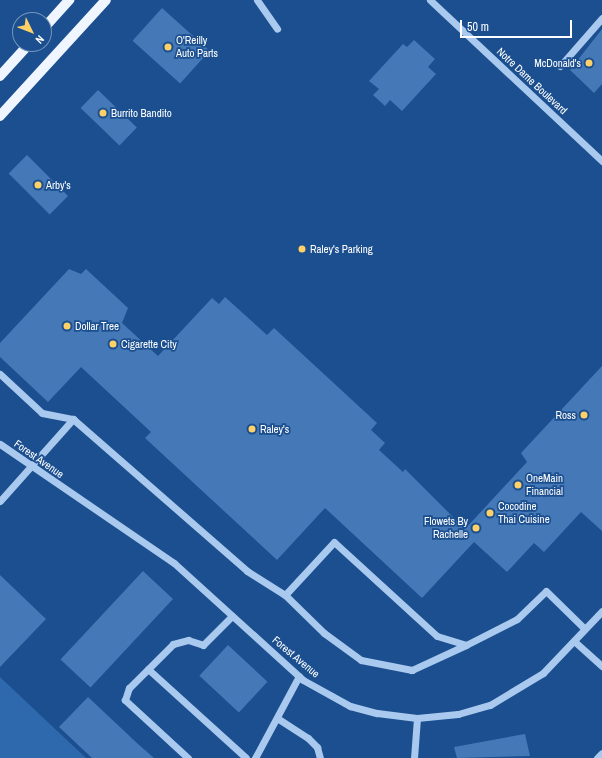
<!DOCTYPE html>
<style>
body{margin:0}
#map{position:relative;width:602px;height:758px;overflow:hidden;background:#1b4f8f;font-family:"Archivo Narrow",sans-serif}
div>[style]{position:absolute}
.green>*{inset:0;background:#2e69ad}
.building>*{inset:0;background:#4478b7;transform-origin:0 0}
.minor>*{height:7px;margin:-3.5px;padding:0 3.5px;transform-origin:3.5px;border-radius:3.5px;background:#a9c9ee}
.major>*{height:10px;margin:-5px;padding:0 5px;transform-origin:5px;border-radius:5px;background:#f0f6ff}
.dots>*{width:11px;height:11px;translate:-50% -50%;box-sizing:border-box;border:2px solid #1b4f8f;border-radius:50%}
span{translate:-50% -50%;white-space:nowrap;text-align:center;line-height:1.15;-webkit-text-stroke:3.5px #1b4f8f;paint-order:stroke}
.poi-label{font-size:11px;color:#fff}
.left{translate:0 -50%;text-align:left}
.right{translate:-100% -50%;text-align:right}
.street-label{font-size:11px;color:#fff}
.north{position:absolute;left:12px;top:12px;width:40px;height:40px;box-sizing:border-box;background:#1b4f8f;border:1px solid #7695bc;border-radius:50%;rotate:133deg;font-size:11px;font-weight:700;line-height:16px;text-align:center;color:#fff}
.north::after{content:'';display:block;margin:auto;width:14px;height:18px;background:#ffd166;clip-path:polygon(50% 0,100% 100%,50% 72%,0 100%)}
.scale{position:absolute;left:460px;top:20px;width:112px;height:18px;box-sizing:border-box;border:2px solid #fff;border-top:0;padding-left:5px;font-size:12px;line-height:14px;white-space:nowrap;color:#fff;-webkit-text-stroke:3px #1b4f8f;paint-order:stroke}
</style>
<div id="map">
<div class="green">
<div style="clip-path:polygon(0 677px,86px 758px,0 758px)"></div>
</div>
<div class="building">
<div style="left:162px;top:8px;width:64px;height:44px;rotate:42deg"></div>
<div style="clip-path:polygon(602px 29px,602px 84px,594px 93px,570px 70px)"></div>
<div style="clip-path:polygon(414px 40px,435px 59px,428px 67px,436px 74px,402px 111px,390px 100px,385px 106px,373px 95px,379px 89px,369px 81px,403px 44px,407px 47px)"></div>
<div style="left:98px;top:90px;width:54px;height:25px;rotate:44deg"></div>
<div style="left:27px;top:155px;width:58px;height:26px;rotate:45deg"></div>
<div style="clip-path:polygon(69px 269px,81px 274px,86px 269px,128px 308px,122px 323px,158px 356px,212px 298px,219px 304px,225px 297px,267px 335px,274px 328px,377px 423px,371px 430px,385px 443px,379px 450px,403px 472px,405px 469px,465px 529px,527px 462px,521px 453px,602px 366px,602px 531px,581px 512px,544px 552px,534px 543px,507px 572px,474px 542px,422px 598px,325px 508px,277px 560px,145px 438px,151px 432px,81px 367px,48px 402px,0 357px,0 343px)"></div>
<div style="left:143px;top:571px;width:41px;height:121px;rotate:43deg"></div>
<div style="clip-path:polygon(0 575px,46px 619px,0 667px)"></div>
<div style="left:228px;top:645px;width:54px;height:42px;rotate:43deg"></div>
<div style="clip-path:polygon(88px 697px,138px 744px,154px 758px,92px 758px,59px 727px)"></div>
<div style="clip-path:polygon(525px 734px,530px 756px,457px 758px,454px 747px)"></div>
</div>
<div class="minor">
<div style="left:257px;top:0;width:35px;rotate:55deg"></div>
<div style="left:430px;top:0;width:236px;rotate:43.1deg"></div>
<div style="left:560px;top:66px;width:64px;rotate:-48.8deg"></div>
<div style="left:0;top:374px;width:57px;rotate:42.9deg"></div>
<div style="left:42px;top:413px;width:32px;rotate:11deg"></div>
<div style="left:0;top:444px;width:211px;rotate:34.4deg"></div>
<div style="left:174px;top:563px;width:174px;rotate:42.2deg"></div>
<div style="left:303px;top:680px;width:54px;rotate:29deg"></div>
<div style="left:350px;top:706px;width:28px;rotate:15deg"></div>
<div style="left:377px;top:713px;width:40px;rotate:7.1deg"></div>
<div style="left:417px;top:718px;width:41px;rotate:-5.6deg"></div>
<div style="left:458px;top:714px;width:33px;rotate:-16deg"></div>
<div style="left:490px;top:705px;width:62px;rotate:-31.1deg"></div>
<div style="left:543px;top:673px;width:86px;rotate:-46.4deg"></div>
<div style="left:0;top:501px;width:110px;rotate:-48.3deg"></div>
<div style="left:73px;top:419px;width:231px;rotate:41.1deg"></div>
<div style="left:247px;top:571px;width:45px;rotate:32.3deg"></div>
<div style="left:574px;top:641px;width:38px;rotate:42deg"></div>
<div style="left:466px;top:645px;width:60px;rotate:155.2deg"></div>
<div style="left:412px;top:670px;width:52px;rotate:-168.9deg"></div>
<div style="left:361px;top:660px;width:46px;rotate:-143.9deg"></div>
<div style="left:324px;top:633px;width:54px;rotate:-135.7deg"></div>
<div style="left:285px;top:595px;width:72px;rotate:-47.2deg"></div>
<div style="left:334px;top:542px;width:139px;rotate:42.4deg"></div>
<div style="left:437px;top:636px;width:30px;rotate:17deg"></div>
<div style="left:466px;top:645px;width:57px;rotate:-27deg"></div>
<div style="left:517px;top:619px;width:40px;rotate:-44deg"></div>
<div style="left:546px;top:591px;width:54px;rotate:44.3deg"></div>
<div style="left:148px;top:669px;width:132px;rotate:42.2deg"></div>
<div style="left:277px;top:718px;width:37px;rotate:33deg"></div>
<div style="left:308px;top:738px;width:13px;rotate:45deg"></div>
<div style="left:317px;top:747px;width:11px;rotate:75deg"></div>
<div style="left:188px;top:758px;width:86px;rotate:-137.4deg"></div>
<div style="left:125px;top:700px;width:13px;rotate:-72deg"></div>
<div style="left:129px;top:688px;width:62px;rotate:-45deg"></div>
<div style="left:173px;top:644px;width:16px;rotate:-15deg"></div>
<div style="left:188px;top:640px;width:16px;rotate:18deg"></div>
<div style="left:203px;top:645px;width:41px;rotate:-45deg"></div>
<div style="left:255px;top:758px;width:93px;rotate:-61.8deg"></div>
<div style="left:414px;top:758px;width:40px;rotate:-85.7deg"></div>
<div style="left:597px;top:758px;width:7px;rotate:-45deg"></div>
</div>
<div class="major">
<div style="left:44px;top:28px;width:38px;rotate:-48deg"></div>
<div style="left:0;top:76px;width:43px;rotate:-47.8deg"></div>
<div style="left:0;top:116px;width:157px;rotate:-47.6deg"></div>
</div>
<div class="dots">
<div style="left:168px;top:47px;background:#ffd166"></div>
<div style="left:589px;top:63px;background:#ffd166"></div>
<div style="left:103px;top:113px;background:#ffd166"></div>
<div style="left:38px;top:185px;background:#ffd166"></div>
<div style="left:302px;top:249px;background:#ffd166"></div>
<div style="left:67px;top:326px;background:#ffd166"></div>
<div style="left:113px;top:344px;background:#ffd166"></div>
<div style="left:584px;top:415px;background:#ffd166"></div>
<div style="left:252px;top:429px;background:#ffd166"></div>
<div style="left:518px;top:485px;background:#ffd166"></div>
<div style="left:490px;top:513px;background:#ffd166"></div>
<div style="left:476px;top:528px;background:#ffd166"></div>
</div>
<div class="poi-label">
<span class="left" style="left:176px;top:47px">O'Reilly<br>Auto Parts</span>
<span class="right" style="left:581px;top:63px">McDonald's</span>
<span class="left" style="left:111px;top:113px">Burrito Bandito</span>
<span class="left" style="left:46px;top:185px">Arby's</span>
<span class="left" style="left:310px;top:249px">Raley's Parking</span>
<span class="left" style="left:75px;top:326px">Dollar Tree</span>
<span class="left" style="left:121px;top:344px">Cigarette City</span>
<span class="right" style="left:576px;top:415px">Ross</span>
<span class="left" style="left:260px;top:429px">Raley's</span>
<span class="left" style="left:526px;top:485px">OneMain<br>Financial</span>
<span class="left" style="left:498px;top:513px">Cocodine<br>Thai Cuisine</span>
<span class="right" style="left:468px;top:528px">Flowets By<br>Rachelle</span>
</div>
<div class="street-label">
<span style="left:532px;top:81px;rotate:43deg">Notre Dame Boulevard</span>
<span style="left:39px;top:459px;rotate:35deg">Forest Avenue</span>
<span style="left:296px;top:657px;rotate:40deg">Forest Avenue</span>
</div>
<div class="north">N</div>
<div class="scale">50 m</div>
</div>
